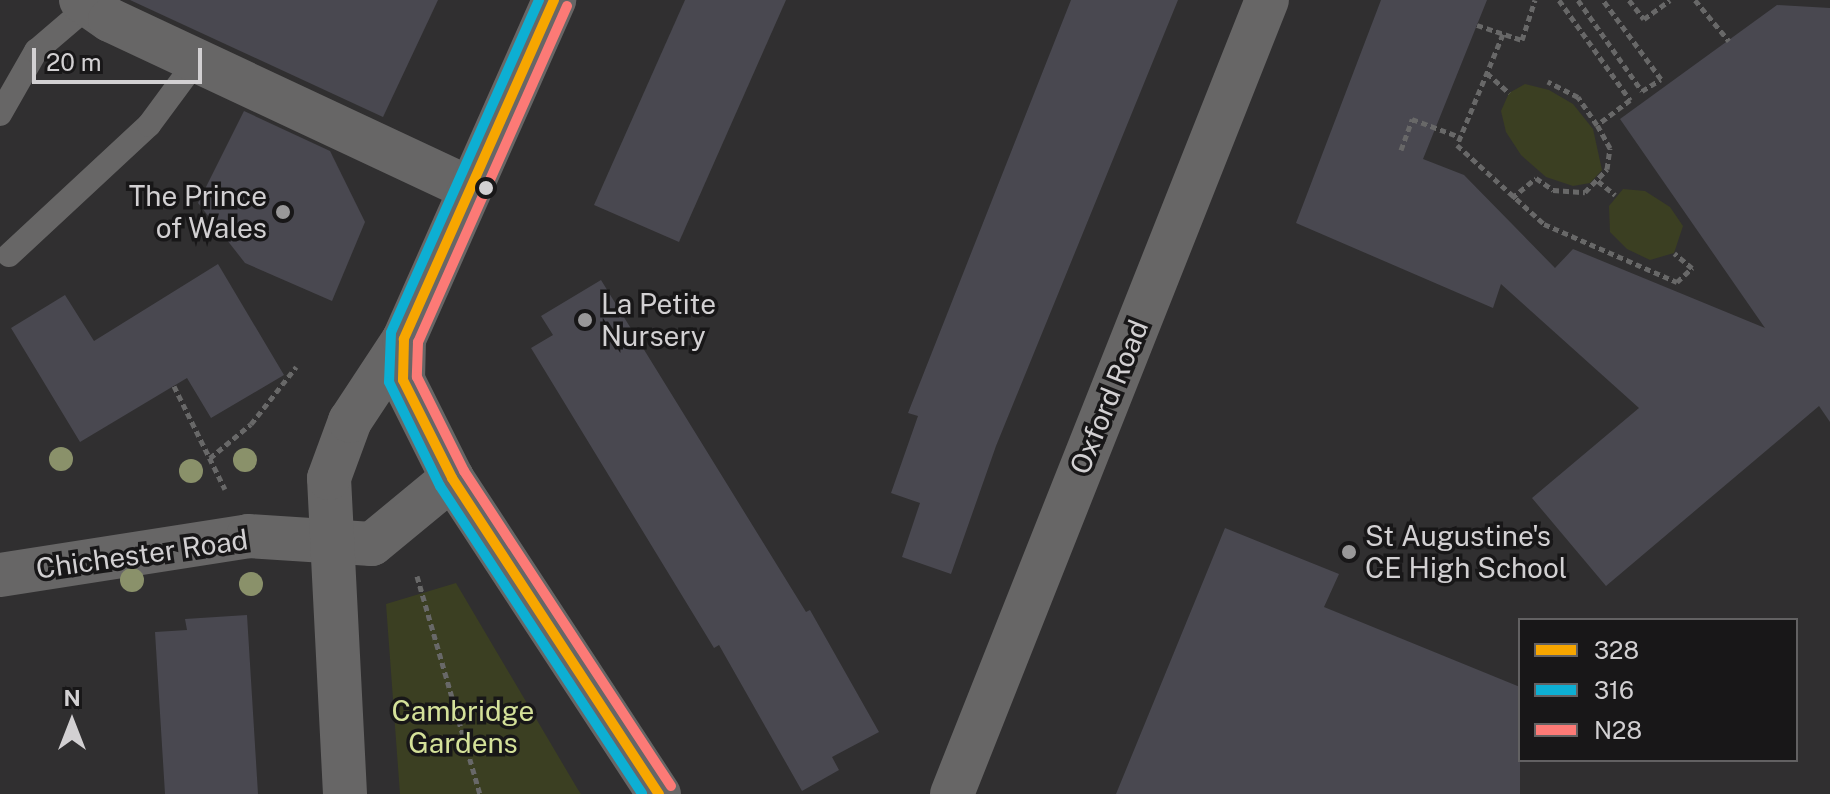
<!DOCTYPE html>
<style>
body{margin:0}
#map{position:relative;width:1830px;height:794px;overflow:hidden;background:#302f30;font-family:"Public Sans",sans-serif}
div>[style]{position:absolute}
.green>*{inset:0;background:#3b3f22}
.building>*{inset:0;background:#494850}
.path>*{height:5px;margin-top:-2.5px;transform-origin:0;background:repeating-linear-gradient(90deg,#686868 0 6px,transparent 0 10px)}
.service>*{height:24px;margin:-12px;padding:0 12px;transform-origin:12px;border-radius:12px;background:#676666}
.minor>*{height:44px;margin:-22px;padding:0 22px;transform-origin:22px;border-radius:22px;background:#676666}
.bus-1>*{height:10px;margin:-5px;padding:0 5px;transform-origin:5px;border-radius:5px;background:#f7a600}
.bus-2>*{height:10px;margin:-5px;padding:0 5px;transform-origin:5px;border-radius:5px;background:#0dafd3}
.bus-3>*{height:10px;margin:-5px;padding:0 5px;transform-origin:5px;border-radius:5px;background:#fc7a76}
.trees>*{width:24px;height:24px;margin:-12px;border-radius:50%;background:#8a916a}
.dots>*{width:22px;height:22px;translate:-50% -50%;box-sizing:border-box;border:4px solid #181718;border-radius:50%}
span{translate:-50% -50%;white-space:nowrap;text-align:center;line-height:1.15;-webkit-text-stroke:7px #181718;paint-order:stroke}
.poi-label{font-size:28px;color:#d2d0d2}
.right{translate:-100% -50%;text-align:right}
.left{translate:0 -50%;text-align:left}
.street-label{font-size:28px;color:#d2d0d2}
.park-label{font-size:28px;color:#d4e199}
.legend{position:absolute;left:1518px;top:618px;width:280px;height:144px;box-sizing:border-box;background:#181718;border:2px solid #626162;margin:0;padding:10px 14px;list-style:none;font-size:24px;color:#d2d0d2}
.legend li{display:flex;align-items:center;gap:16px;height:40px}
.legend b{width:40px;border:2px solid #626162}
.north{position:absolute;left:32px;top:682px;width:80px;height:80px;-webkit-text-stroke:6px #181718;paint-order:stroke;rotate:0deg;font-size:22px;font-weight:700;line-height:32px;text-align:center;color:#d2d0d2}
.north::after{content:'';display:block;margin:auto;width:28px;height:36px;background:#d2d0d2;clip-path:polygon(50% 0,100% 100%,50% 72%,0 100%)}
.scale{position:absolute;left:32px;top:48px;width:170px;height:36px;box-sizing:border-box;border:4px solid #d2d0d2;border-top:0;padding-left:10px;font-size:24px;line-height:28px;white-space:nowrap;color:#d2d0d2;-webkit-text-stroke:6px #181718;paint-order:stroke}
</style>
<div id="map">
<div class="green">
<div style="clip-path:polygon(1525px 84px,1549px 90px,1573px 104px,1593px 129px,1602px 170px,1590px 183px,1573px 186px,1546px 177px,1521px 155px,1506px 132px,1501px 111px,1509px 93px)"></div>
<div style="clip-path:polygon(1623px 189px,1645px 191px,1670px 207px,1683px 226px,1674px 253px,1650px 260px,1627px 249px,1610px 232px,1609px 206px)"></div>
<div style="clip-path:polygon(456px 583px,577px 788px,581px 794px,400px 794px,386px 604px)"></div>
</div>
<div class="building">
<div style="clip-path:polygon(130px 0,438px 0,383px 117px)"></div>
<div style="clip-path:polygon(685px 0,786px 0,679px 242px,594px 205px)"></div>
<div style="clip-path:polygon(1071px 0,1178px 0,996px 446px,951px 574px,902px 557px,920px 503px,891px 493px,918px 416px,908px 413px)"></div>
<div style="clip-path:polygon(1381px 0,1487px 0,1423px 159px,1464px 175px,1555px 268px,1573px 249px,1765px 328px,1620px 119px,1777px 5px,1830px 8px,1830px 422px,1819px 406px,1606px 586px,1532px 498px,1639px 408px,1501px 284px,1493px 308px,1296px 223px)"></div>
<div style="clip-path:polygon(244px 111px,330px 151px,365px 222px,332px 301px,245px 263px,198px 203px)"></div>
<div style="clip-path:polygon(218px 264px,284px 375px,211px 418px,187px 378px,80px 442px,11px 328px,65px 295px,94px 341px)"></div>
<div style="clip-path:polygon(601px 280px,806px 612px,810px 610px,879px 732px,832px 757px,839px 770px,802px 791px,719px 645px,714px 648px,531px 348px,553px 335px,541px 316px)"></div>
<div style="clip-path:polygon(1225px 528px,1339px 574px,1324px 607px,1520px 687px,1520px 794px,1116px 794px)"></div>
<div style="clip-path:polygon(247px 615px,258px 794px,165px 794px,155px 632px,187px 630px,185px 619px)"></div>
</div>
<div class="path">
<div style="left:1559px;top:0;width:123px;rotate:54.6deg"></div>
<div style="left:1630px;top:100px;width:41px;rotate:142.9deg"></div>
<div style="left:1578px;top:0;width:111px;rotate:54.9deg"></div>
<div style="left:1642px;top:91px;width:22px;rotate:-32deg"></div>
<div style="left:1661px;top:79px;width:98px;rotate:-126.3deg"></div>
<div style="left:1629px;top:0;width:24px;rotate:52deg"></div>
<div style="left:1644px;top:19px;width:32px;rotate:-36deg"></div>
<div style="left:1695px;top:0;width:53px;rotate:50.3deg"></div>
<div style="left:1477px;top:25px;width:47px;rotate:18.4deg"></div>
<div style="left:1522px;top:40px;width:42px;rotate:-72deg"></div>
<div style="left:1503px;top:34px;width:120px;rotate:112.5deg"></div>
<div style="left:1457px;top:145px;width:118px;rotate:42.2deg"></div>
<div style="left:1544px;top:224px;width:145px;rotate:23.6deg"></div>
<div style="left:1677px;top:282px;width:21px;rotate:-43deg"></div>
<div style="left:1692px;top:268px;width:23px;rotate:-140deg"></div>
<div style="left:1487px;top:73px;width:30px;rotate:42deg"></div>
<div style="left:1401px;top:150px;width:33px;rotate:-70deg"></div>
<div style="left:1412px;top:119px;width:51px;rotate:20.6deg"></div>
<div style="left:1598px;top:181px;width:22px;rotate:39deg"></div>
<div style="left:1512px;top:198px;width:31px;rotate:-40deg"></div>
<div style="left:1536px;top:178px;width:21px;rotate:35deg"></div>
<div style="left:1553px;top:190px;width:32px;rotate:4deg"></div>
<div style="left:1585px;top:192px;width:32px;rotate:-46deg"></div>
<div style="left:1607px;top:169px;width:21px;rotate:-82deg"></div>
<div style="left:1610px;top:148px;width:26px;rotate:-119deg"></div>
<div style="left:1597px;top:125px;width:34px;rotate:-124deg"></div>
<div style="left:1578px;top:97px;width:34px;rotate:-153deg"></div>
<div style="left:174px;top:386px;width:115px;rotate:63.7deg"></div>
<div style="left:210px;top:458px;width:53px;rotate:-39.7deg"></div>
<div style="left:251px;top:424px;width:73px;rotate:-51.7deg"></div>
<div style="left:417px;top:576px;width:227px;rotate:73.9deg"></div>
</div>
<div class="service">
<div style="left:0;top:114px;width:73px;rotate:-60.3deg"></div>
<div style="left:36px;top:51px;width:72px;rotate:-40.5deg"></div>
<div style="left:9px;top:255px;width:191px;rotate:-42.9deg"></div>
<div style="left:149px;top:125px;width:81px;rotate:-53.6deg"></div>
</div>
<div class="minor">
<div style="left:81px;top:0;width:35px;rotate:35deg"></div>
<div style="left:110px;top:20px;width:396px;rotate:25.1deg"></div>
<div style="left:404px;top:339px;width:41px;rotate:91.4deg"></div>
<div style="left:403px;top:380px;width:110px;rotate:63.4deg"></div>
<div style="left:452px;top:478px;width:378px;rotate:56.8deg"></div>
<div style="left:0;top:575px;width:251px;rotate:-8.9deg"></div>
<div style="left:248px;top:536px;width:124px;rotate:3.7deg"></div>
<div style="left:372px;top:544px;width:104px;rotate:-39.5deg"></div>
<div style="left:345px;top:794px;width:316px;rotate:-92.9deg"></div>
<div style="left:329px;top:478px;width:61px;rotate:-69.8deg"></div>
<div style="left:350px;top:421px;width:98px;rotate:-56.6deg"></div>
<div style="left:404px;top:339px;width:371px;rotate:-66.1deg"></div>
<div style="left:952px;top:794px;width:854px;rotate:-68.36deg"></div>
</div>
<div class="bus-1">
<div style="left:554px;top:0;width:371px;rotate:113.9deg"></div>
<div style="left:404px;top:339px;width:41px;rotate:91.4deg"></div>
<div style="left:403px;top:380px;width:110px;rotate:63.4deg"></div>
<div style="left:452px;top:478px;width:378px;rotate:56.8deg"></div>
</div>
<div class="bus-2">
<div style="left:539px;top:0;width:364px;rotate:114deg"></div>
<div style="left:391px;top:333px;width:49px;rotate:92.3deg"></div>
<div style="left:389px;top:382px;width:116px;rotate:63.9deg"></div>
<div style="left:440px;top:486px;width:368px;rotate:56.7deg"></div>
</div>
<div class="bus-3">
<div style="left:567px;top:6px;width:368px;rotate:113.9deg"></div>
<div style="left:418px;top:342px;width:35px;rotate:92deg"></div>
<div style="left:417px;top:377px;width:105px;rotate:63.4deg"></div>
<div style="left:464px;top:471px;width:377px;rotate:56.7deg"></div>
</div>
<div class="trees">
<div style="left:61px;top:459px"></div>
<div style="left:245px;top:460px"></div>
<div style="left:191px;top:471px"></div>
<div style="left:132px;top:580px"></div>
<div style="left:251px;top:584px"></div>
</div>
<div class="dots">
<div style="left:486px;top:188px;background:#d2d0d2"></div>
<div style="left:283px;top:212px;background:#999899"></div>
<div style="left:585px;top:320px;background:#999899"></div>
<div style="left:1349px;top:552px;background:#999899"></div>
</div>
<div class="poi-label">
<span class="right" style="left:267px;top:212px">The Prince<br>of Wales</span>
<span class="left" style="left:601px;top:320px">La Petite<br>Nursery</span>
<span class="left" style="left:1365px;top:552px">St Augustine's<br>CE High School</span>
</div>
<div class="street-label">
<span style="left:1109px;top:397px;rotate:-68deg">Oxford Road</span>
<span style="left:142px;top:554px;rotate:-8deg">Chichester Road</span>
</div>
<div class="park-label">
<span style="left:463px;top:727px">Cambridge<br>Gardens</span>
</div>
<ul class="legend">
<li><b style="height:10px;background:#f7a600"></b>328</li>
<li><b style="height:10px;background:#0dafd3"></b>316</li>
<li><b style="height:10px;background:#fc7a76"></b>N28</li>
</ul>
<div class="north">N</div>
<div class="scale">20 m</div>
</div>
